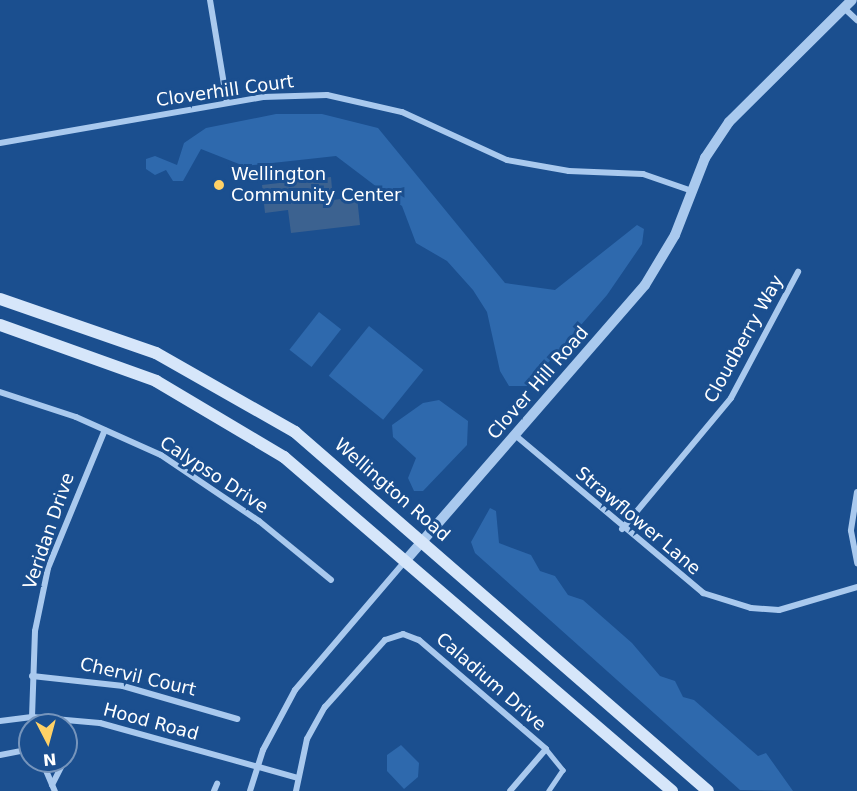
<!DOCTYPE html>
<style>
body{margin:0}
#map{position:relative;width:857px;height:791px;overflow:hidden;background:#1b4f8f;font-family:"DejaVu Sans",sans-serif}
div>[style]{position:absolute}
.green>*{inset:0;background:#2e69ad;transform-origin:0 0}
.water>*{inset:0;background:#3c6290}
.service>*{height:4.5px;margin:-2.25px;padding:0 2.25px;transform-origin:2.25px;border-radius:2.25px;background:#a9c9ee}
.minor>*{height:6px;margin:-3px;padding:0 3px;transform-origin:3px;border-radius:3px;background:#a9c9ee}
.tertiary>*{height:10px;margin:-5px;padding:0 5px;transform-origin:5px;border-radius:5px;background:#a9c9ee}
.secondary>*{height:12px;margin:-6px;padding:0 6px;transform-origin:6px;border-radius:6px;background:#d6e6fa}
.dots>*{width:16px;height:16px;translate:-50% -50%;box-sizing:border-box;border:3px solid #1b4f8f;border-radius:50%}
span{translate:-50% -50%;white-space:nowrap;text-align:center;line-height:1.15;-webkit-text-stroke:6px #1b4f8f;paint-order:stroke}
.street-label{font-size:18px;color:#fff}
.poi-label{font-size:18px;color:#fff}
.left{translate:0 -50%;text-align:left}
.north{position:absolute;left:18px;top:713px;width:60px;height:60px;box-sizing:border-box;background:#1b4f8f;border:2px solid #7695bc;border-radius:50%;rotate:174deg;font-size:16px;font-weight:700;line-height:24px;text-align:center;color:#fff}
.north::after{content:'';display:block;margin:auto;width:21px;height:27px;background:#ffd166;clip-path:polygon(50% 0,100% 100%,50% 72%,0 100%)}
</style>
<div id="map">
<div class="green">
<div style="clip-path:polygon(276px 114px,322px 114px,378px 128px,505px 283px,555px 290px,637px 225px,644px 229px,642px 244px,607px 295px,528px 386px,509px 386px,500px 371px,487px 312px,473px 290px,447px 261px,416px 243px,402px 206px,336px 156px,244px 166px,201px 149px,183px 181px,173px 181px,166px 170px,155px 175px,146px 169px,146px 159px,155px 156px,177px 165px,184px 143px,206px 128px)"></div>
<div style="left:319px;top:312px;width:28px;height:48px;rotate:38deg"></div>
<div style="left:369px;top:326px;width:70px;height:64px;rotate:39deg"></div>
<div style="clip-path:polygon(439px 400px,468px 421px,467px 445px,423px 491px,414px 491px,408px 478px,416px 458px,393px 437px,392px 425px,423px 403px)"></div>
<div style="clip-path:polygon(490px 508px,496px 511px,499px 543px,531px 555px,540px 571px,555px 576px,568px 595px,583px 600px,632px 643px,660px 676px,675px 681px,683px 697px,694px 700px,758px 756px,766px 753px,793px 791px,740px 790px,475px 553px,471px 542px)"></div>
<div style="clip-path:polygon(401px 745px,419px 763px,418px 777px,404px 789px,387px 771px,387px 755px)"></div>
</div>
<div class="water">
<div style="clip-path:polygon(331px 177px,333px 200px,357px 197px,360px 225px,291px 233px,288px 210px,265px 213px,262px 185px)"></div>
</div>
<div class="service">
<div style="left:546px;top:749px;width:27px;rotate:51deg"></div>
<div style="left:563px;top:770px;width:25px;rotate:124deg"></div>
</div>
<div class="minor">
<div style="left:210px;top:0;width:104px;rotate:80.6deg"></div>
<div style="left:844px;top:8px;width:18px;rotate:43deg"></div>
<div style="left:0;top:143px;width:267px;rotate:-9.9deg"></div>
<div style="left:263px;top:97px;width:64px;rotate:-1.8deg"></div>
<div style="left:327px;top:95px;width:77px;rotate:12.8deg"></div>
<div style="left:402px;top:112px;width:115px;rotate:24.6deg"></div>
<div style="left:507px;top:160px;width:63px;rotate:10.1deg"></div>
<div style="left:569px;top:171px;width:74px;rotate:2.3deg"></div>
<div style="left:643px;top:174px;width:52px;rotate:19.1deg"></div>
<div style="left:0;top:392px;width:80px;rotate:18.2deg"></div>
<div style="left:76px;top:417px;width:93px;rotate:24.1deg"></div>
<div style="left:161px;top:455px;width:118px;rotate:34deg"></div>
<div style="left:259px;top:521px;width:93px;rotate:39.3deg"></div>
<div style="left:515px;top:435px;width:246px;rotate:40deg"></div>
<div style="left:703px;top:593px;width:50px;rotate:17.4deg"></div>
<div style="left:751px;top:608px;width:28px;rotate:4deg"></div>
<div style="left:779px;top:610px;width:81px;rotate:-16.4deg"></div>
<div style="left:857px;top:492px;width:39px;rotate:99deg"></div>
<div style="left:851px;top:531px;width:33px;rotate:79deg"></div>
<div style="left:622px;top:529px;width:170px;rotate:-50.2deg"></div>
<div style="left:731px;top:398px;width:143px;rotate:-62deg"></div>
<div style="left:32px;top:676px;width:92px;rotate:6.3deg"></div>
<div style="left:123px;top:686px;width:119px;rotate:16.1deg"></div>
<div style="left:32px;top:717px;width:86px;rotate:-88deg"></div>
<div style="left:35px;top:631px;width:64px;rotate:-78.3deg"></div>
<div style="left:48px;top:568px;width:149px;rotate:-67.6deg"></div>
<div style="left:0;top:721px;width:32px;rotate:-7deg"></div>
<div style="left:32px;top:717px;width:68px;rotate:5deg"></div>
<div style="left:100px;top:723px;width:205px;rotate:15.5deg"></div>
<div style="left:66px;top:754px;width:1px;rotate:-90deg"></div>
<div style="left:0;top:755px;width:31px;rotate:-11deg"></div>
<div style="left:42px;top:761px;width:33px;rotate:67deg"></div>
<div style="left:52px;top:785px;width:27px;rotate:-63deg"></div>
<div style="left:214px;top:791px;width:8px;rotate:-67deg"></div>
<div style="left:250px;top:791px;width:43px;rotate:-72.4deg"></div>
<div style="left:263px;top:750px;width:68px;rotate:-61.9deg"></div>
<div style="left:295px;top:690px;width:170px;rotate:-49.5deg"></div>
<div style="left:296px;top:791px;width:53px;rotate:-78.1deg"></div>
<div style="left:307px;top:739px;width:37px;rotate:-61deg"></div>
<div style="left:325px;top:707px;width:90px;rotate:-48.2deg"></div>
<div style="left:385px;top:640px;width:19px;rotate:-18deg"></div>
<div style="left:403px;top:634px;width:17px;rotate:21deg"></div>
<div style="left:419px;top:640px;width:167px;rotate:40.6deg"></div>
<div style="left:546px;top:749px;width:55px;rotate:130.6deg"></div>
</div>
<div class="tertiary">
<div style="left:406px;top:560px;width:364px;rotate:-49deg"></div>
<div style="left:645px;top:285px;width:58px;rotate:-59deg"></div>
<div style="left:675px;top:235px;width:83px;rotate:-68.7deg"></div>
<div style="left:705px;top:158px;width:43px;rotate:-56.3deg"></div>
<div style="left:729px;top:122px;width:173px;rotate:-44.8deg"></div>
</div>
<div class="secondary">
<div style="left:0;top:299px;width:165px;rotate:19.1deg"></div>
<div style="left:156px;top:353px;width:160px;rotate:29.6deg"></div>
<div style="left:295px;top:432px;width:547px;rotate:41deg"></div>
<div style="left:0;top:325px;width:166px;rotate:19.7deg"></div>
<div style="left:156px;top:381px;width:149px;rotate:30.7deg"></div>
<div style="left:284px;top:457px;width:512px;rotate:40.72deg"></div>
</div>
<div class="dots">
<div style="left:219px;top:185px;background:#ffd166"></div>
</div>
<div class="street-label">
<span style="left:225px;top:91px;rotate:-8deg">Cloverhill Court</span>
<span style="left:744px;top:339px;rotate:-61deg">Cloudberry Way</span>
<span style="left:538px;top:383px;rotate:-49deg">Clover Hill Road</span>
<span style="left:214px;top:475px;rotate:33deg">Calypso Drive</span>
<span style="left:392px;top:490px;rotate:41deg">Wellington Road</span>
<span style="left:638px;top:521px;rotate:40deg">Strawflower Lane</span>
<span style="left:49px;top:531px;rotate:-71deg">Veridan Drive</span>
<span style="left:138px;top:677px;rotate:13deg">Chervil Court</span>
<span style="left:491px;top:682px;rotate:41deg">Caladium Drive</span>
<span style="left:151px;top:722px;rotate:15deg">Hood Road</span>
</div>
<div class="poi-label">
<span class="left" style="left:231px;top:185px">Wellington<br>Community Center</span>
</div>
<div class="north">N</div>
</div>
